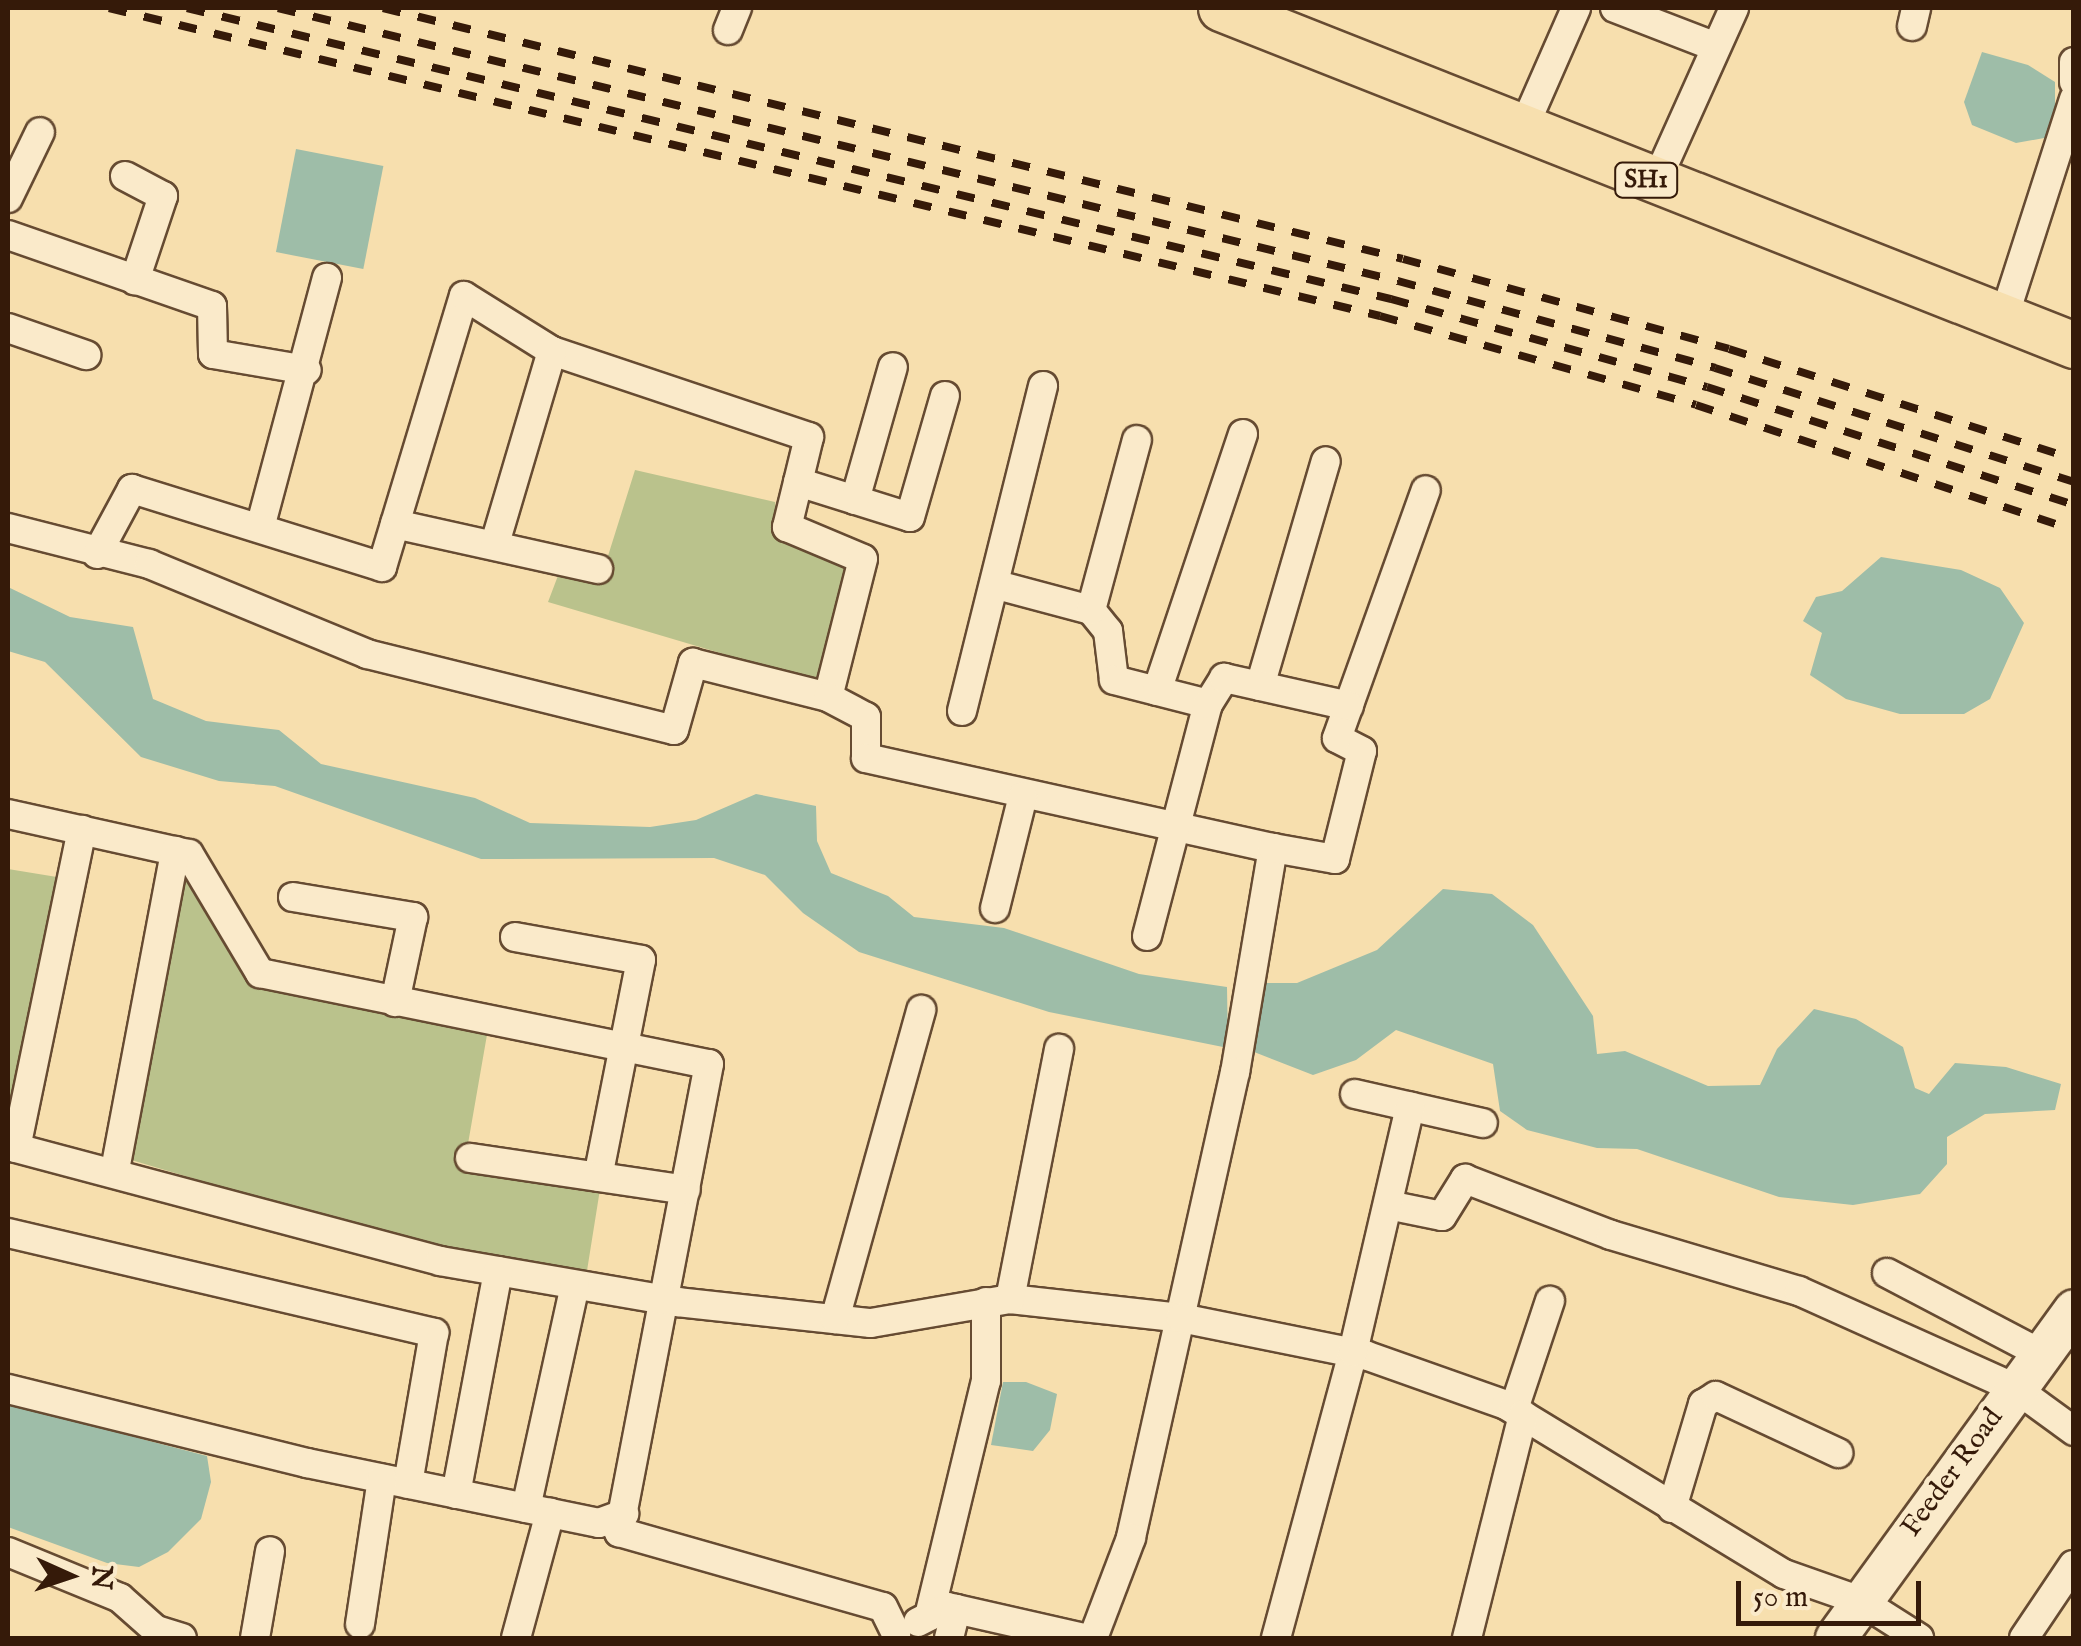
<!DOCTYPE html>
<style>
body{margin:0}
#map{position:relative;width:2081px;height:1646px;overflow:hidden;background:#f7dfae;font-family:"IM FELL English",serif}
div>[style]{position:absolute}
.green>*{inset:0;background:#bac28c}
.water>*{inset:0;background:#9ebda8;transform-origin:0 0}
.roads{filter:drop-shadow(2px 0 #664b32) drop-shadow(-2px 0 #664b32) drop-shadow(0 2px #664b32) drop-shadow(0 -2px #664b32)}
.street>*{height:28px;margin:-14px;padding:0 14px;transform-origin:14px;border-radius:14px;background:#faeaca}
.secondary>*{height:40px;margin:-20px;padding:0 20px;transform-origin:20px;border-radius:20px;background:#faeaca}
.primary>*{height:45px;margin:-22.5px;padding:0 22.5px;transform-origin:22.5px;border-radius:22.5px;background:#f7dfae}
.rail>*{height:8px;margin-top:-4px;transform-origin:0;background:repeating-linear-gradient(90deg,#351a09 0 18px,transparent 0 36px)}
span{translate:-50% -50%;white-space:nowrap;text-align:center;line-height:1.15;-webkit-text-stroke:10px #faeaca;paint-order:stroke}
.shield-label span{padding:2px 8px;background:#faeaca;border:2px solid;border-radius:8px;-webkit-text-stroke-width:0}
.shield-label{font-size:25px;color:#351a09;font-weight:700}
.street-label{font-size:28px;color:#351a09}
.frame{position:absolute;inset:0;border:10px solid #351a09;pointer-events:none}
.north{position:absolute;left:20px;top:1526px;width:100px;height:100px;-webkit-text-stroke:8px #faeaca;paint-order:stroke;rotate:93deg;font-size:28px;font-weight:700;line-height:40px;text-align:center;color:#351a09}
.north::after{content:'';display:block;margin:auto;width:35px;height:45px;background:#351a09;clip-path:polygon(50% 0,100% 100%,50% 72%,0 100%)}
.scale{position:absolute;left:1736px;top:1581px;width:185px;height:45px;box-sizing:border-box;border:5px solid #351a09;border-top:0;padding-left:12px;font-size:30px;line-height:35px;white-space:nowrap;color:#351a09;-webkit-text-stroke:8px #faeaca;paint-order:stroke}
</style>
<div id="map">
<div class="green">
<div style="clip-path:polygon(635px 470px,775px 502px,779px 533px,852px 568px,825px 684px,548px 602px,559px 573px,602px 575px)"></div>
<div style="clip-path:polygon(187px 862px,256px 979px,488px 1029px,465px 1161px,601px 1183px,586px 1277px,470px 1261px,128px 1159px)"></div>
<div style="clip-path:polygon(8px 869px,63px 878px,8px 1136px)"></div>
</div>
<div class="water">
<div style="clip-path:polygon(1982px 52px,2028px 65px,2055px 82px,2055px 136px,2016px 143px,1972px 125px,1964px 102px)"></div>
<div style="left:296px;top:149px;width:89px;height:105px;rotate:11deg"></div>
<div style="clip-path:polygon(1881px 557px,1961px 570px,2000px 588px,2024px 623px,1990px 699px,1964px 714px,1900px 714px,1846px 699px,1810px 675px,1822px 633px,1803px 621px,1816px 597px,1842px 591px)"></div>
<div style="clip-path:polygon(8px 587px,70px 617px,133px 627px,153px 699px,206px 721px,279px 730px,321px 764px,475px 798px,530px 823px,650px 827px,696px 820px,756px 794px,816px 806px,817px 841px,831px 873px,888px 896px,914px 917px,1004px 928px,1139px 974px,1227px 987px,1228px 1048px,1049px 1012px,859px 952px,803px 913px,765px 875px,714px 858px,481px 859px,275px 786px,219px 781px,141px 757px,45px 662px,8px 651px)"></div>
<div style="clip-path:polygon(1443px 889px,1492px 894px,1533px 925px,1593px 1016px,1597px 1054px,1625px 1051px,1708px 1086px,1760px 1085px,1777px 1049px,1814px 1009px,1856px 1019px,1903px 1047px,1915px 1088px,1929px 1094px,1955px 1063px,2006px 1067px,2061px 1084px,2055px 1110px,1985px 1114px,1947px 1137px,1947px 1164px,1920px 1194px,1853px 1205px,1779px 1197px,1637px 1149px,1597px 1148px,1527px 1130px,1500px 1111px,1493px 1064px,1396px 1030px,1356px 1060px,1313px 1075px,1249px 1050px,1263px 983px,1297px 983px,1377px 950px)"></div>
<div style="clip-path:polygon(1003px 1382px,1026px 1382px,1057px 1394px,1050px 1430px,1033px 1451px,991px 1445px)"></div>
<div style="clip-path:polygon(8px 1404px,207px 1456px,211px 1482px,201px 1519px,168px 1552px,139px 1567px,107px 1563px,8px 1527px)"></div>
</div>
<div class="roads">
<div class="street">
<div style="left:1615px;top:8px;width:108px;rotate:21.1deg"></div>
<div style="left:1912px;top:26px;width:18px;rotate:-77deg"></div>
<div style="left:728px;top:30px;width:24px;rotate:-68deg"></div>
<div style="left:2074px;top:62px;width:20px;rotate:90deg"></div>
<div style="left:1523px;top:129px;width:132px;rotate:-66.3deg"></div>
<div style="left:125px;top:176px;width:43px;rotate:27.8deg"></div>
<div style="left:163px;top:196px;width:89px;rotate:108.4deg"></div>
<div style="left:1655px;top:184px;width:193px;rotate:-65.8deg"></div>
<div style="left:8px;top:198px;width:73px;rotate:-64.1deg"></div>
<div style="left:8px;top:235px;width:216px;rotate:19.2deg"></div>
<div style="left:212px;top:306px;width:48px;rotate:88.8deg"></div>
<div style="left:213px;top:354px;width:95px;rotate:9.7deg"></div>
<div style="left:2004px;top:317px;width:229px;rotate:-72.2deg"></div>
<div style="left:8px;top:328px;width:83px;rotate:19.1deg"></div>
<div style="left:552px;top:351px;width:271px;rotate:18.5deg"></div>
<div style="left:809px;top:437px;width:93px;rotate:103.7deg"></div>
<div style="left:787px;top:527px;width:82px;rotate:22.8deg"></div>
<div style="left:863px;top:559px;width:142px;rotate:104.2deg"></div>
<div style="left:798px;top:482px;width:117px;rotate:17.4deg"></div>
<div style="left:910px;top:517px;width:126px;rotate:-73.9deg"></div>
<div style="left:855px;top:500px;width:138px;rotate:-74.1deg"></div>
<div style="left:261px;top:524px;width:255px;rotate:-75deg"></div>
<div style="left:395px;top:524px;width:208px;rotate:12.5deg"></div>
<div style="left:8px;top:528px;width:146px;rotate:14.3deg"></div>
<div style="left:149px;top:564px;width:236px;rotate:22.4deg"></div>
<div style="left:367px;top:654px;width:316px;rotate:13.9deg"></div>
<div style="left:674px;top:730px;width:70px;rotate:-74.2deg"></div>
<div style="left:693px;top:663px;width:139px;rotate:14.1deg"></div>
<div style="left:828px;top:697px;width:43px;rotate:27.8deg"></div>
<div style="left:866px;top:717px;width:41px;rotate:90deg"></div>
<div style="left:866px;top:758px;width:417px;rotate:12.5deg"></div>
<div style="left:1273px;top:848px;width:227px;rotate:99.6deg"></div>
<div style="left:1235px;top:1072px;width:477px;rotate:102.6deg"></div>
<div style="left:1131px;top:1538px;width:107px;rotate:110.8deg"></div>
<div style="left:97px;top:554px;width:74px;rotate:-61.7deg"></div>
<div style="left:132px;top:489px;width:262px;rotate:17.3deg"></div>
<div style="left:382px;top:567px;width:283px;rotate:-73.2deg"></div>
<div style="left:464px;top:296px;width:104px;rotate:32deg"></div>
<div style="left:552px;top:351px;width:200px;rotate:106.5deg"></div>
<div style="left:997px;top:585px;width:97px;rotate:14.9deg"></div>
<div style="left:1091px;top:610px;width:27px;rotate:51deg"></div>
<div style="left:1108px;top:631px;width:49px;rotate:83deg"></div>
<div style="left:1114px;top:680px;width:97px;rotate:14.3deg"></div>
<div style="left:1091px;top:610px;width:176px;rotate:-74.9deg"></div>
<div style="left:1260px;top:686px;width:234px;rotate:-73.7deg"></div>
<div style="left:1157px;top:691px;width:271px;rotate:-71.5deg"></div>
<div style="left:962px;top:711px;width:335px;rotate:-76deg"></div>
<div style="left:8px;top:814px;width:185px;rotate:12.5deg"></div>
<div style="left:189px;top:854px;width:139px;rotate:59.2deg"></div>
<div style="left:260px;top:973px;width:458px;rotate:11.5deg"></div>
<div style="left:709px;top:1064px;width:477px;rotate:100.9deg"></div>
<div style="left:619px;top:1532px;width:274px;rotate:15.9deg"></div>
<div style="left:883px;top:1607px;width:30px;rotate:64deg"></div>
<div style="left:1273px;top:848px;width:63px;rotate:10.1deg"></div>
<div style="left:1335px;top:859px;width:111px;rotate:-76deg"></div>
<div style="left:1362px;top:751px;width:28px;rotate:-153deg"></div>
<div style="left:1337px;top:738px;width:263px;rotate:-70.3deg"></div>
<div style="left:293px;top:897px;width:122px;rotate:9.5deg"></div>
<div style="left:413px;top:917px;width:87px;rotate:102deg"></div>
<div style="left:995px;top:908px;width:115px;rotate:-76deg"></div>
<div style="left:1147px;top:936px;width:240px;rotate:-75.3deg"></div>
<div style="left:1208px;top:704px;width:31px;rotate:-58deg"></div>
<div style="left:1224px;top:678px;width:128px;rotate:12.6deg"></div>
<div style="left:515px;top:937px;width:128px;rotate:10.3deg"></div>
<div style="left:641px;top:960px;width:221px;rotate:101.2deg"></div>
<div style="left:1355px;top:1094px;width:131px;rotate:12.8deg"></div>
<div style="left:8px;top:1146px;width:447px;rotate:14.9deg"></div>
<div style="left:440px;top:1261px;width:241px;rotate:9.8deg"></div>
<div style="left:677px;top:1302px;width:195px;rotate:6.2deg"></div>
<div style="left:871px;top:1323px;width:141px;rotate:-9.8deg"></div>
<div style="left:1010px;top:1299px;width:172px;rotate:6.3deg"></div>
<div style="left:1181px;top:1318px;width:188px;rotate:11.4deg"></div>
<div style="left:1365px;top:1355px;width:150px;rotate:19.5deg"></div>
<div style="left:1506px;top:1405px;width:325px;rotate:31.3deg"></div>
<div style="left:1784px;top:1574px;width:82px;rotate:19.3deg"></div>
<div style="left:1861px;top:1601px;width:69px;rotate:32.5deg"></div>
<div style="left:16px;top:1148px;width:325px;rotate:-78.3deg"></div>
<div style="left:470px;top:1158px;width:218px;rotate:8.4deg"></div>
<div style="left:115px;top:1170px;width:325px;rotate:-79.3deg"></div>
<div style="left:1388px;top:1205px;width:55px;rotate:11.5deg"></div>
<div style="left:1442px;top:1216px;width:44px;rotate:-58.1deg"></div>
<div style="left:1465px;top:1179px;width:156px;rotate:21deg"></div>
<div style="left:1611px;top:1235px;width:196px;rotate:16.6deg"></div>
<div style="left:1799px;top:1291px;width:237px;rotate:24.2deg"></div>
<div style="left:2015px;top:1388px;width:73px;rotate:36.1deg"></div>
<div style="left:8px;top:1233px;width:438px;rotate:13.2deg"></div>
<div style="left:434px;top:1333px;width:153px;rotate:99.8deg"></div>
<div style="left:1887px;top:1273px;width:174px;rotate:27.7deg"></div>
<div style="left:1010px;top:1299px;width:255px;rotate:-78.9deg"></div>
<div style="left:835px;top:1319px;width:321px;rotate:-74.4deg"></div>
<div style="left:8px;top:1389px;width:308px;rotate:13.9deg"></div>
<div style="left:307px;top:1463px;width:298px;rotate:11.6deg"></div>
<div style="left:599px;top:1523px;width:27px;rotate:-20deg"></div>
<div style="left:1514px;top:1409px;width:114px;rotate:-71.6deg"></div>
<div style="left:456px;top:1494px;width:227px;rotate:-79.3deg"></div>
<div style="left:526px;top:1508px;width:228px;rotate:-77.6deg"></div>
<div style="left:1672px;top:1508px;width:109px;rotate:-73.4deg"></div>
<div style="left:1703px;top:1404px;width:15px;rotate:-32deg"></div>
<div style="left:1716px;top:1396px;width:135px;rotate:25deg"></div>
<div style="left:8px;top:1552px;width:121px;rotate:22.3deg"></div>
<div style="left:120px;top:1598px;width:48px;rotate:41.6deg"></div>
<div style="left:156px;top:1630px;width:27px;rotate:17deg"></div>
<div style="left:929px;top:1616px;width:242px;rotate:-76.4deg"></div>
<div style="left:986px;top:1381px;width:79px;rotate:-90deg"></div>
<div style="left:918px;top:1622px;width:33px;rotate:-27deg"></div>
<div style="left:947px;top:1607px;width:140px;rotate:12.8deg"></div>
<div style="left:360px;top:1624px;width:147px;rotate:-81.4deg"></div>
<div style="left:255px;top:1638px;width:88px;rotate:-80.2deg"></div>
<div style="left:516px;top:1638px;width:130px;rotate:-74.8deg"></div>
<div style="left:949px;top:1638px;width:30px;rotate:-76deg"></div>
<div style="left:1276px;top:1638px;width:296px;rotate:-74.9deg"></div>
<div style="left:1353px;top:1352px;width:252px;rotate:-76.9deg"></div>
<div style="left:1467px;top:1638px;width:230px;rotate:-75.9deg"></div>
<div style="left:2024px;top:1638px;width:88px;rotate:-56.1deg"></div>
</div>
<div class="secondary">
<div style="left:1836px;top:1638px;width:405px;rotate:-54deg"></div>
</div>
<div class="primary">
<div style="left:1221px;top:8px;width:917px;rotate:21.56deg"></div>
</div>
</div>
<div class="rail">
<div style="left:109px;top:8px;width:1308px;rotate:13.62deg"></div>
<div style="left:1380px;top:316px;width:328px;rotate:15.7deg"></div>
<div style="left:1696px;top:405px;width:398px;rotate:18.3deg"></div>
<div style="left:187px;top:8px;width:1239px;rotate:13.59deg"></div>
<div style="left:1391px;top:299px;width:328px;rotate:15.6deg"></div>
<div style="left:1707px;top:387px;width:386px;rotate:17.8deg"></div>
<div style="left:278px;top:8px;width:1153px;rotate:13.7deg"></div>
<div style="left:1398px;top:281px;width:329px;rotate:15.3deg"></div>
<div style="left:1715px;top:368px;width:377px;rotate:17.6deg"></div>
<div style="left:383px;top:8px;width:1050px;rotate:13.82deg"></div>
<div style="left:1403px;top:259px;width:338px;rotate:15.4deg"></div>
<div style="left:1729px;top:349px;width:362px;rotate:17.7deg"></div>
</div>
<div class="shield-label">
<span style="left:1646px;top:180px">SH1</span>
</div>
<div class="street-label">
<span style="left:1953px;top:1473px;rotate:-54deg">Feeder Road</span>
</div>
<div class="frame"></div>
<div class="north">N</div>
<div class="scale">50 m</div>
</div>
